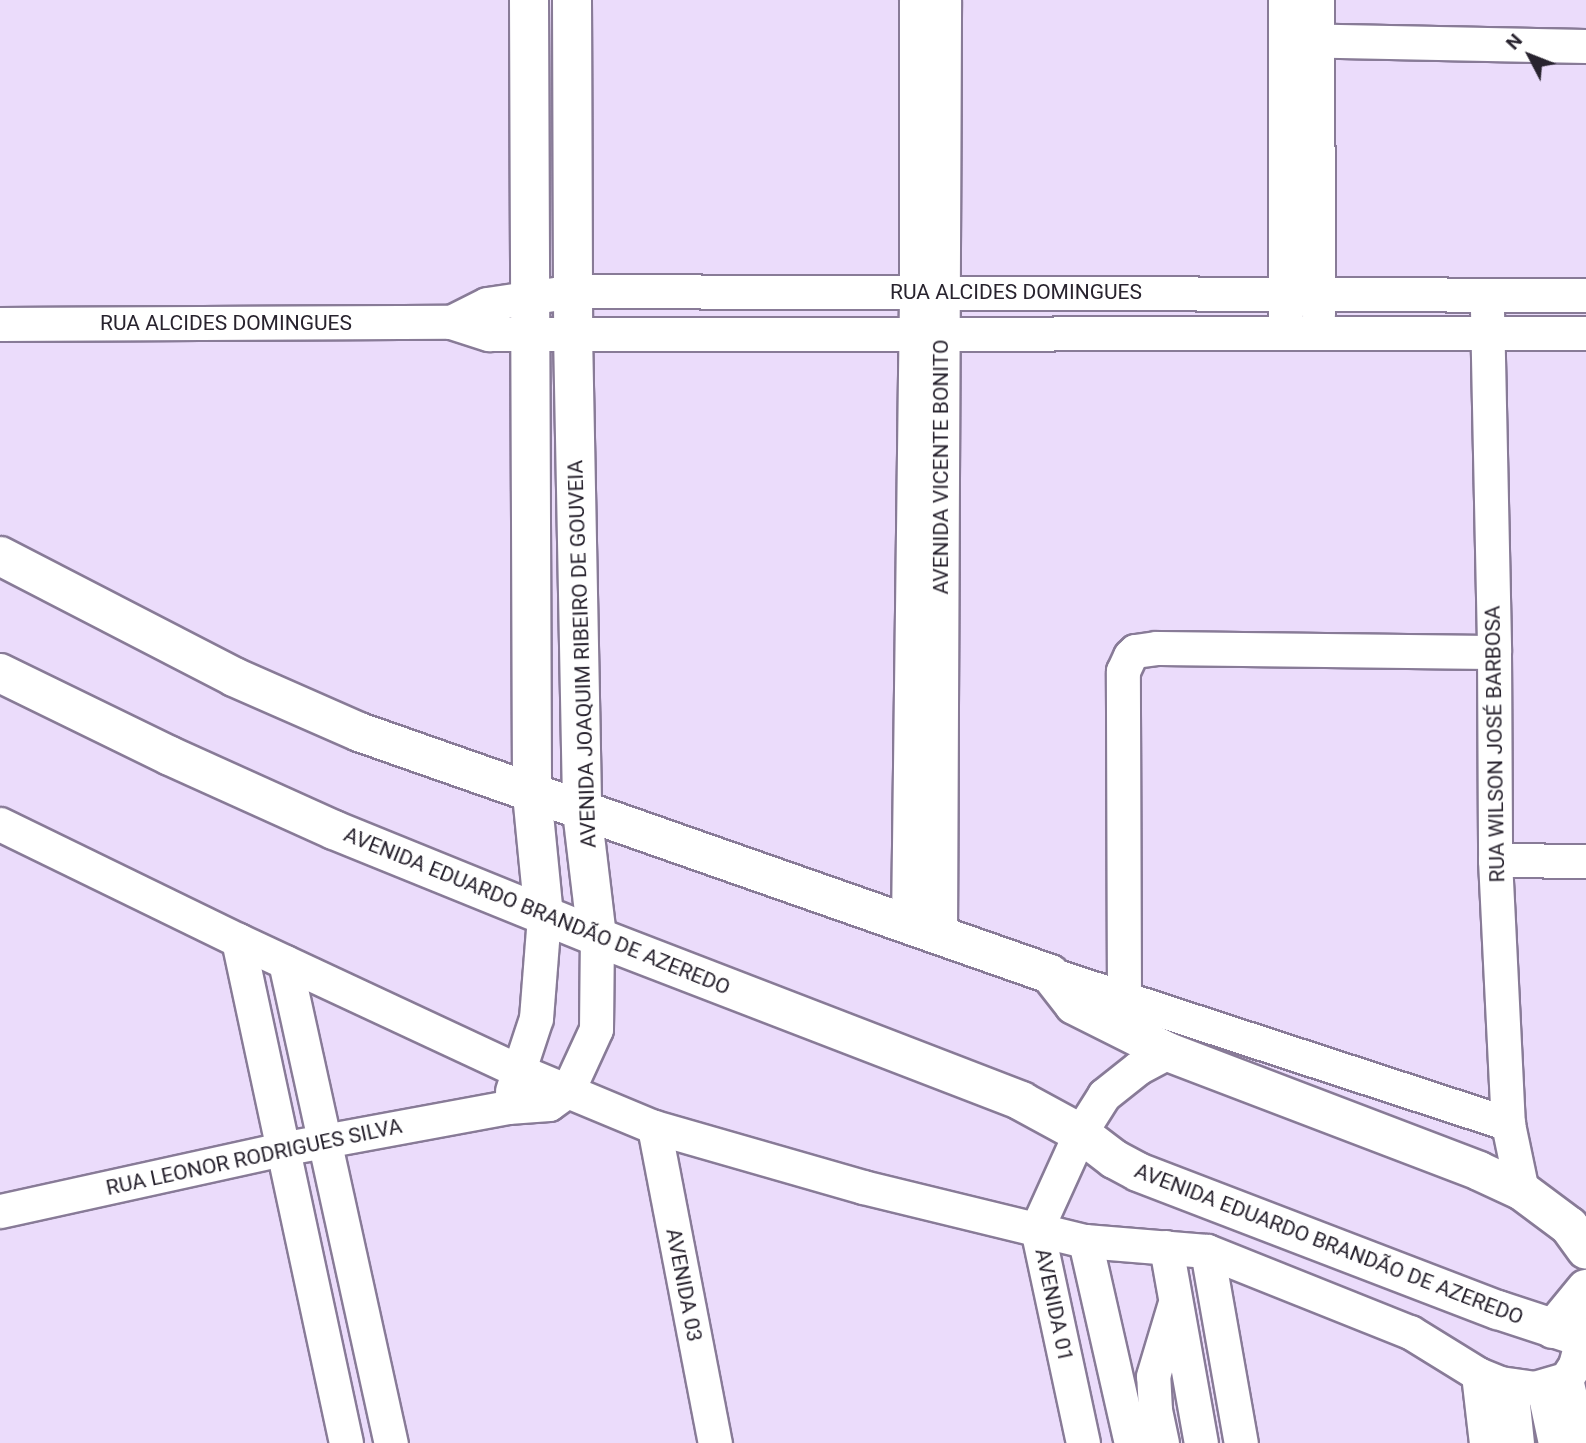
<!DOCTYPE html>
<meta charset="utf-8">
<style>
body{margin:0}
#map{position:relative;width:1586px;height:1443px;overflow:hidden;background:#ebdcfb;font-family:Roboto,sans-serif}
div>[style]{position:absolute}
.roads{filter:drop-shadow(2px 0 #887b97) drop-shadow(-2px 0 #887b97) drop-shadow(0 2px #887b97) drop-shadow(0 -2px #887b97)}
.minor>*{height:33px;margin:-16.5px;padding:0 16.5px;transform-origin:16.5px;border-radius:16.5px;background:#fff}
.major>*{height:38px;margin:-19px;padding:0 19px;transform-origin:19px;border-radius:19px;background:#fff}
span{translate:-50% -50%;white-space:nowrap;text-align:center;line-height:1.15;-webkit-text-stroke:5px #fff;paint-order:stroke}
.street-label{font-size:21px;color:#28232e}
.north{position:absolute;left:1495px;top:21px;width:70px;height:70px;-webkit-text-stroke:5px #fff;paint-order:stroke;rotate:312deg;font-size:19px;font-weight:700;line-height:28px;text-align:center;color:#28232e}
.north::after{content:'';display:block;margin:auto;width:24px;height:32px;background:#28232e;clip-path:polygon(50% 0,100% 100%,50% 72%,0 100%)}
</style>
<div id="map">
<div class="roads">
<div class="minor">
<div style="left:1317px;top:0;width:314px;rotate:89.8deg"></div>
<div style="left:1295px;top:40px;width:291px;rotate:1.2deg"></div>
<div style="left:1487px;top:310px;width:342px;rotate:88.8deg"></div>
<div style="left:1494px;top:652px;width:208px;rotate:89.7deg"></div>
<div style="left:1495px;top:860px;width:264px;rotate:87.2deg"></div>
<div style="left:1508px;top:1124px;width:68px;rotate:78.2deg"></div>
<div style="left:1285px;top:316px;width:316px;rotate:-90deg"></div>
<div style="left:451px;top:322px;width:40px;rotate:-26.6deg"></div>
<div style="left:487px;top:304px;width:88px;rotate:-8.5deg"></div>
<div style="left:574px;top:291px;width:1012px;rotate:0.23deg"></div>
<div style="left:0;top:324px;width:451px;rotate:-0.3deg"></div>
<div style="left:451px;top:322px;width:40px;rotate:18deg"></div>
<div style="left:489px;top:334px;width:1097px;rotate:-0.05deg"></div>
<div style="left:0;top:824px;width:265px;rotate:26deg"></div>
<div style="left:238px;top:940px;width:308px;rotate:25deg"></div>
<div style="left:517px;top:1070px;width:148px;rotate:22.6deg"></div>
<div style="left:654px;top:1127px;width:217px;rotate:16deg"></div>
<div style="left:863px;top:1187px;width:228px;rotate:13.7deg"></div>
<div style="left:1085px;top:1241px;width:122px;rotate:4.7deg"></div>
<div style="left:1207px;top:1251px;width:219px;rotate:21.8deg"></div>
<div style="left:1410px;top:1332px;width:80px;rotate:31.7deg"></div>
<div style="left:1478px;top:1374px;width:24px;rotate:22deg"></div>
<div style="left:1500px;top:1383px;width:34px;rotate:8deg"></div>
<div style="left:1534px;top:1388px;width:33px;rotate:-16deg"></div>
<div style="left:1566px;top:1379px;width:17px;rotate:-57deg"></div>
<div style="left:1575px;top:1365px;width:28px;rotate:-75deg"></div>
<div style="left:1495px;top:860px;width:91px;rotate:0.6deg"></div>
<div style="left:908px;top:924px;width:631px;rotate:-89.27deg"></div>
<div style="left:916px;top:293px;width:293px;rotate:-90deg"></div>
<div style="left:940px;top:935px;width:935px;rotate:-89.75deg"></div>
<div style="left:238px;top:940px;width:514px;rotate:77.88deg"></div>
<div style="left:285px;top:962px;width:493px;rotate:77.6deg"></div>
<div style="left:1050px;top:974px;width:482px;rotate:18.1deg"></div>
<div style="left:1124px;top:997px;width:326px;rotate:-90.2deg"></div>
<div style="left:1123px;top:671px;width:17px;rotate:-65deg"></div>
<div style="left:1130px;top:656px;width:7px;rotate:-45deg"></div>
<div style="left:1135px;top:651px;width:21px;rotate:-8deg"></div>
<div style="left:1156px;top:648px;width:338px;rotate:0.7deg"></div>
<div style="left:512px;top:1091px;width:77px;rotate:-71.8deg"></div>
<div style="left:536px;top:1018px;width:102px;rotate:-85.5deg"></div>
<div style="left:654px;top:1127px;width:322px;rotate:79.1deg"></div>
<div style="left:0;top:1211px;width:288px;rotate:-12.4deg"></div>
<div style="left:281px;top:1149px;width:231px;rotate:-10.5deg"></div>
<div style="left:508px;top:1107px;width:41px;rotate:-4.2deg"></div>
<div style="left:549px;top:1104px;width:24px;rotate:-36deg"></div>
<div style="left:568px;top:1090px;width:67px;rotate:-65.3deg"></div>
<div style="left:596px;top:1029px;width:92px;rotate:-89.4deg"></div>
<div style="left:1085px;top:1241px;width:207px;rotate:77.2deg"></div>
<div style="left:1166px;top:1247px;width:199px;rotate:79.9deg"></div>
<div style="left:1207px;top:1251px;width:195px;rotate:80deg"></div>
<div style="left:1478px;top:1374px;width:69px;rotate:83.4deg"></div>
<div style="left:1566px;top:1379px;width:66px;rotate:76.8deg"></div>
<div style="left:1511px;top:1385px;width:58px;rotate:84.1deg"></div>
<div style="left:1543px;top:1387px;width:57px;rotate:77.9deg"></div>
<div style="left:1083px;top:1443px;width:220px;rotate:-102.1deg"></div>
<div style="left:1037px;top:1228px;width:104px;rotate:-65.6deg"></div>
<div style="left:1080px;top:1133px;width:45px;rotate:-57.7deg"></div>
<div style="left:1104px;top:1095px;width:43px;rotate:-38.5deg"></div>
<div style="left:1138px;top:1068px;width:34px;rotate:-28deg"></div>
<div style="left:1162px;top:1443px;width:34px;rotate:-102deg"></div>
<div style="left:1155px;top:1410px;width:34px;rotate:-93deg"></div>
<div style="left:1153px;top:1376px;width:73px;rotate:-73.3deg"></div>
</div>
<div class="major">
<div style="left:529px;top:0;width:794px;rotate:89.78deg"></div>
<div style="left:532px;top:794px;width:123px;rotate:84.4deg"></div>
<div style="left:572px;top:0;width:333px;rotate:89.8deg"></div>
<div style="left:573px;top:333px;width:478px;rotate:88.9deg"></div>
<div style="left:582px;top:811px;width:127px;rotate:83.2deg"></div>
<div style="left:0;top:556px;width:263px;rotate:27.3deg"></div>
<div style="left:234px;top:677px;width:137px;rotate:23.7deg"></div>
<div style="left:359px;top:732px;width:732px;rotate:19.3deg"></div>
<div style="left:1050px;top:974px;width:39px;rotate:52deg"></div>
<div style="left:1074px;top:1005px;width:105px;rotate:26.6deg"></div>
<div style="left:1168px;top:1052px;width:333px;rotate:20.9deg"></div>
<div style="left:1479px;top:1171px;width:47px;rotate:24.9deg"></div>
<div style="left:1522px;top:1191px;width:59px;rotate:36.7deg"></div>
<div style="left:1569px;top:1226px;width:29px;rotate:54deg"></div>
<div style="left:0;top:673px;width:189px;rotate:26deg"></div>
<div style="left:170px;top:756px;width:180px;rotate:24.3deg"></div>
<div style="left:334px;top:830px;width:284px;rotate:22.1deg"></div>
<div style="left:597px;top:937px;width:455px;rotate:21.1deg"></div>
<div style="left:1021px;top:1101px;width:67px;rotate:28.5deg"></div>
<div style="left:1080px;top:1133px;width:43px;rotate:37.4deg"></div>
<div style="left:1114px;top:1159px;width:27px;rotate:28deg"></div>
<div style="left:1138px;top:1172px;width:386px;rotate:21deg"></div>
<div style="left:1498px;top:1310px;width:93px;rotate:18.2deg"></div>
<div style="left:1553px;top:1329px;width:52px;rotate:-50.5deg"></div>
</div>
</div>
<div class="street-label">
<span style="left:1016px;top:292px">RUA ALCIDES DOMINGUES</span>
<span style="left:226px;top:323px">RUA ALCIDES DOMINGUES</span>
<span style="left:941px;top:467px;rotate:-90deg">AVENIDA VICENTE BONITO</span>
<span style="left:582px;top:654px;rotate:-92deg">AVENIDA JOAQUIM RIBEIRO DE GOUVEIA</span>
<span style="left:1495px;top:744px;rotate:-91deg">RUA WILSON JOSÉ BARBOSA</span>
<span style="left:537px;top:911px;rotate:22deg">AVENIDA EDUARDO BRANDÃO DE AZEREDO</span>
<span style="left:254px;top:1157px;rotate:-12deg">RUA LEONOR RODRIGUES SILVA</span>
<span style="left:1329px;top:1244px;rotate:21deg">AVENIDA EDUARDO BRANDÃO DE AZEREDO</span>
<span style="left:684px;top:1285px;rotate:79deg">AVENIDA 03</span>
<span style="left:1054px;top:1305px;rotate:78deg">AVENIDA 01</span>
</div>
<div class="north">N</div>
</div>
